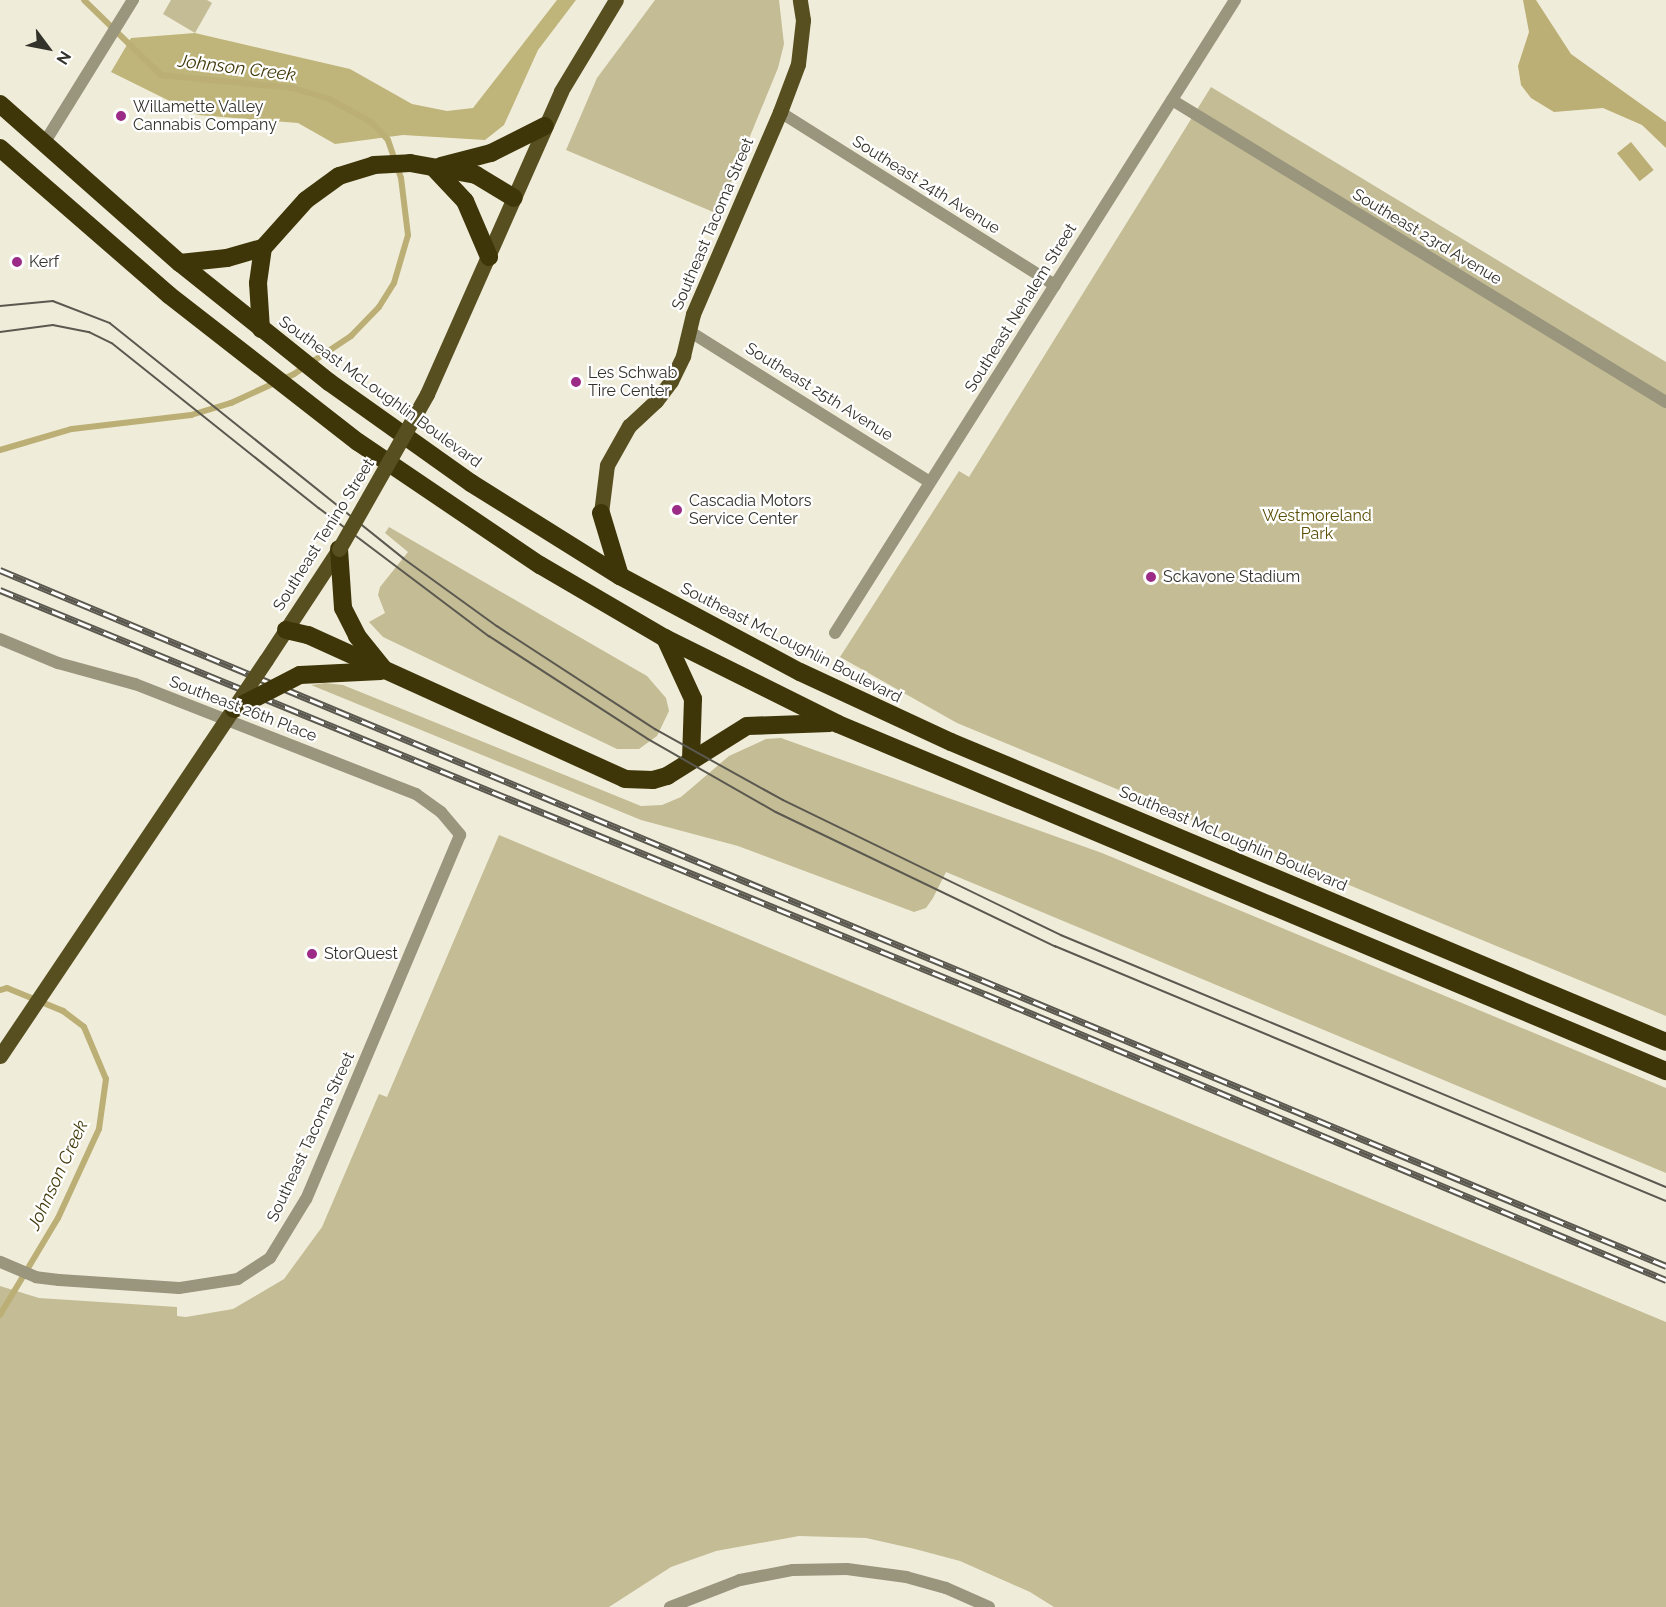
<!DOCTYPE html>
<style>
body{margin:0}
#map{position:relative;width:1666px;height:1607px;overflow:hidden;background:#f0ecda;font-family:Raleway,sans-serif}
div>[style]{position:absolute}
.green>*{inset:0;background:#c4bc95}
.forest>*{inset:0;background:#bfb47a}
.water>*{inset:0;background:#bbaf75;transform-origin:0 0}
.stream>*{height:6px;margin:-3px;padding:0 3px;transform-origin:3px;border-radius:3px;background:#bbaf75}
.street>*{height:12px;margin:-6px;padding:0 6px;transform-origin:6px;border-radius:6px;background:#9a957d}
.primary>*{height:15px;margin:-7.5px;padding:0 7.5px;transform-origin:7.5px;border-radius:7.5px;background:#574f20}
.highway>*{height:18px;margin:-9px;padding:0 9px;transform-origin:9px;border-radius:9px;background:#3e3609}
.tram>*{height:1.5px;margin:-0.75px;padding:0 0.75px;transform-origin:0.75px;border-radius:0.75px;background:#5a584f}
.rail>*{height:7px;margin-top:-3.5px;transform-origin:0;background:repeating-linear-gradient(90deg,#fff 0 14px,#5a584f 0 28px);box-sizing:border-box;border-block:2px solid #5a584f}
.primary-bridge>*{height:15px;margin:-7.5px;padding:0 7.5px;transform-origin:7.5px;border-radius:7.5px;background:#574f20}
.highway-bridge>*{height:18px;margin:-9px;padding:0 9px;transform-origin:9px;border-radius:9px;background:#3e3609}
.dots>*{width:16px;height:16px;translate:-50% -50%;box-sizing:border-box;border:3px solid #fff;border-radius:50%}
span{translate:-50% -50%;white-space:nowrap;text-align:center;line-height:1.15;-webkit-text-stroke:4.5px #fff;paint-order:stroke}
.poi-label{font-size:16px;color:#33322b}
.left{translate:0 -50%;text-align:left}
.street-label{font-size:16px;color:#33322b}
.park-label{font-size:16px;color:#5b4f04}
.water-label{font-size:18px;color:#423909;font-style:italic}
.north{position:absolute;left:18px;top:18px;width:60px;height:60px;-webkit-text-stroke:4px #fff;paint-order:stroke;rotate:122deg;font-size:16px;font-weight:700;line-height:24px;text-align:center;color:#33322b}
.north::after{content:'';display:block;margin:auto;width:21px;height:27px;background:#33322b;clip-path:polygon(50% 0,100% 100%,50% 72%,0 100%)}
</style>
<div id="map">
<div class="green">
<div style="clip-path:polygon(171px 0,207px 0,212px 3px,195px 33px,163px 14px)"></div>
<div style="clip-path:polygon(655px 0,779px 0,784px 44px,778px 68px,718px 214px,566px 150px,597px 78px)"></div>
<div style="clip-path:polygon(1211px 87px,1666px 362px,1666px 1016px,957px 723px,840px 657px,959px 471px,969px 477px)"></div>
<div style="clip-path:polygon(389px 527px,647px 676px,666px 698px,669px 711px,657px 736px,639px 749px,617px 749px,383px 637px,369px 622px,385px 613px,378px 595px,380px 587px,408px 552px,385px 533px)"></div>
<div style="clip-path:polygon(325px 683px,343px 685px,641px 806px,662px 805px,681px 797px,729px 756px,766px 739px,781px 738px,1102px 853px,1666px 1088px,1666px 1173px,946px 872px,933px 898px,926px 908px,914px 912px,738px 846px,641px 820px,311px 685px)"></div>
<div style="clip-path:polygon(499px 835px,1666px 1322px,1666px 1607px,1054px 1607px,1030px 1592px,960px 1561px,915px 1549px,866px 1538px,799px 1536px,716px 1551px,671px 1567px,609px 1607px,0 1607px,0 1286px,39px 1298px,177px 1307px,177px 1316px,186px 1317px,233px 1309px,284px 1279px,322px 1227px,379px 1094px,387px 1097px)"></div>
</div>
<div class="forest">
<div style="clip-path:polygon(557px 0,576px 0,538px 50px,504px 125px,485px 140px,403px 135px,335px 144px,298px 123px,198px 115px,111px 72px,131px 38px,195px 33px,350px 69px,412px 104px,447px 111px,473px 108px)"></div>
</div>
<div class="water">
<div style="clip-path:polygon(1523px 0,1536px 0,1571px 54px,1666px 122px,1666px 148px,1642px 125px,1603px 108px,1554px 112px,1531px 98px,1521px 85px,1518px 66px,1529px 32px)"></div>
<div style="left:1631px;top:142px;width:36px;height:18px;rotate:51deg"></div>
</div>
<div class="stream">
<div style="left:0;top:450px;width:75px;rotate:-16.3deg"></div>
<div style="left:72px;top:429px;width:120px;rotate:-6.7deg"></div>
<div style="left:191px;top:415px;width:42px;rotate:-16.7deg"></div>
<div style="left:231px;top:403px;width:69px;rotate:-24.7deg"></div>
<div style="left:294px;top:374px;width:69px;rotate:-33.7deg"></div>
<div style="left:351px;top:336px;width:40px;rotate:-46deg"></div>
<div style="left:379px;top:307px;width:28px;rotate:-58deg"></div>
<div style="left:394px;top:283px;width:50px;rotate:-73.7deg"></div>
<div style="left:408px;top:235px;width:57px;rotate:-97deg"></div>
<div style="left:401px;top:178px;width:40px;rotate:-108.9deg"></div>
<div style="left:388px;top:140px;width:25px;rotate:-133deg"></div>
<div style="left:371px;top:122px;width:48px;rotate:-151.3deg"></div>
<div style="left:329px;top:99px;width:38px;rotate:-163deg"></div>
<div style="left:293px;top:88px;width:133px;rotate:-174.4deg"></div>
<div style="left:161px;top:75px;width:107px;rotate:-135.8deg"></div>
<div style="left:0;top:990px;width:7px;rotate:-16deg"></div>
<div style="left:7px;top:988px;width:61px;rotate:22.3deg"></div>
<div style="left:63px;top:1011px;width:26px;rotate:37deg"></div>
<div style="left:84px;top:1027px;width:56px;rotate:67.1deg"></div>
<div style="left:106px;top:1079px;width:50px;rotate:98deg"></div>
<div style="left:99px;top:1129px;width:98px;rotate:114.7deg"></div>
<div style="left:58px;top:1218px;width:113px;rotate:120.9deg"></div>
</div>
<div class="street">
<div style="left:1172px;top:100px;width:579px;rotate:31.44deg"></div>
<div style="left:780px;top:112px;width:325px;rotate:32.2deg"></div>
<div style="left:43px;top:145px;width:171px;rotate:-58.2deg"></div>
<div style="left:689px;top:331px;width:284px;rotate:32.1deg"></div>
<div style="left:835px;top:633px;width:749px;rotate:-57.71deg"></div>
<div style="left:0;top:639px;width:63px;rotate:22.5deg"></div>
<div style="left:58px;top:663px;width:80px;rotate:15.3deg"></div>
<div style="left:135px;top:684px;width:302px;rotate:21.4deg"></div>
<div style="left:416px;top:794px;width:31px;rotate:36deg"></div>
<div style="left:441px;top:812px;width:30px;rotate:50deg"></div>
<div style="left:460px;top:835px;width:395px;rotate:112.9deg"></div>
<div style="left:306px;top:1199px;width:69px;rotate:121.4deg"></div>
<div style="left:270px;top:1258px;width:38px;rotate:147deg"></div>
<div style="left:238px;top:1279px;width:60px;rotate:171.3deg"></div>
<div style="left:179px;top:1288px;width:120px;rotate:-176.2deg"></div>
<div style="left:59px;top:1280px;width:23px;rotate:-173deg"></div>
<div style="left:36px;top:1277px;width:39px;rotate:-157deg"></div>
<div style="left:670px;top:1607px;width:75px;rotate:-21.1deg"></div>
<div style="left:740px;top:1580px;width:54px;rotate:-10.7deg"></div>
<div style="left:793px;top:1570px;width:54px;rotate:-1.1deg"></div>
<div style="left:847px;top:1569px;width:60px;rotate:7.7deg"></div>
<div style="left:906px;top:1577px;width:41px;rotate:15.4deg"></div>
<div style="left:946px;top:1588px;width:47px;rotate:23.8deg"></div>
</div>
<div class="primary">
<div style="left:427px;top:394px;width:331px;rotate:-66.1deg"></div>
<div style="left:561px;top:91px;width:106px;rotate:-58.9deg"></div>
<div style="left:601px;top:513px;width:48px;rotate:-82.9deg"></div>
<div style="left:607px;top:465px;width:45px;rotate:-60.6deg"></div>
<div style="left:629px;top:426px;width:37px;rotate:-43deg"></div>
<div style="left:656px;top:401px;width:25px;rotate:-53deg"></div>
<div style="left:671px;top:381px;width:28px;rotate:-64deg"></div>
<div style="left:683px;top:356px;width:43px;rotate:-76.6deg"></div>
<div style="left:693px;top:314px;width:220px;rotate:-66.7deg"></div>
<div style="left:780px;top:112px;width:51px;rotate:-69.4deg"></div>
<div style="left:798px;top:64px;width:44px;rotate:-83.5deg"></div>
<div style="left:803px;top:20px;width:20px;rotate:-99deg"></div>
<div style="left:266px;top:660px;width:133px;rotate:-56.7deg"></div>
<div style="left:0;top:1056px;width:375px;rotate:-56.1deg"></div>
</div>
<div class="highway">
<div style="left:0;top:104px;width:240px;rotate:41.5deg"></div>
<div style="left:180px;top:263px;width:191px;rotate:38.6deg"></div>
<div style="left:329px;top:382px;width:174px;rotate:35.4deg"></div>
<div style="left:471px;top:483px;width:176px;rotate:32deg"></div>
<div style="left:620px;top:576px;width:204px;rotate:28.1deg"></div>
<div style="left:800px;top:672px;width:166px;rotate:24.9deg"></div>
<div style="left:951px;top:742px;width:775px;rotate:22.76deg"></div>
<div style="left:0;top:148px;width:224px;rotate:41deg"></div>
<div style="left:169px;top:295px;width:239px;rotate:37.9deg"></div>
<div style="left:358px;top:442px;width:220px;rotate:34.1deg"></div>
<div style="left:540px;top:565px;width:145px;rotate:30.3deg"></div>
<div style="left:665px;top:638px;width:193px;rotate:26.4deg"></div>
<div style="left:838px;top:724px;width:898px;rotate:22.74deg"></div>
<div style="left:441px;top:166px;width:52px;rotate:-14.6deg"></div>
<div style="left:491px;top:153px;width:60px;rotate:-26.6deg"></div>
<div style="left:434px;top:168px;width:45px;rotate:46.8deg"></div>
<div style="left:465px;top:201px;width:61px;rotate:66.8deg"></div>
<div style="left:180px;top:263px;width:47px;rotate:-6.1deg"></div>
<div style="left:227px;top:258px;width:37px;rotate:-16deg"></div>
<div style="left:261px;top:329px;width:46px;rotate:-93.7deg"></div>
<div style="left:258px;top:283px;width:35px;rotate:-82deg"></div>
<div style="left:263px;top:248px;width:64px;rotate:-48.1deg"></div>
<div style="left:306px;top:200px;width:41px;rotate:-36deg"></div>
<div style="left:339px;top:176px;width:37px;rotate:-17deg"></div>
<div style="left:374px;top:165px;width:36px;rotate:-3deg"></div>
<div style="left:410px;top:163px;width:67px;rotate:10.3deg"></div>
<div style="left:476px;top:175px;width:44px;rotate:31.2deg"></div>
<div style="left:601px;top:513px;width:66px;rotate:73.2deg"></div>
<div style="left:339px;top:549px;width:59px;rotate:86.1deg"></div>
<div style="left:343px;top:608px;width:31px;rotate:63deg"></div>
<div style="left:357px;top:636px;width:41px;rotate:50.9deg"></div>
<div style="left:286px;top:630px;width:23px;rotate:13deg"></div>
<div style="left:308px;top:635px;width:348px;rotate:24.4deg"></div>
<div style="left:625px;top:779px;width:28px;rotate:2deg"></div>
<div style="left:653px;top:780px;width:15px;rotate:-16deg"></div>
<div style="left:667px;top:776px;width:94px;rotate:-32deg"></div>
<div style="left:747px;top:726px;width:83px;rotate:-2.1deg"></div>
<div style="left:665px;top:638px;width:67px;rotate:65.3deg"></div>
<div style="left:693px;top:699px;width:59px;rotate:91.9deg"></div>
<div style="left:300px;top:675px;width:81px;rotate:-2.8deg"></div>
</div>
<div class="tram">
<div style="left:0;top:306px;width:53px;rotate:-5.4deg"></div>
<div style="left:53px;top:301px;width:61px;rotate:21.1deg"></div>
<div style="left:110px;top:323px;width:376px;rotate:38.7deg"></div>
<div style="left:403px;top:558px;width:116px;rotate:35.9deg"></div>
<div style="left:497px;top:626px;width:189px;rotate:33.1deg"></div>
<div style="left:655px;top:729px;width:146px;rotate:29deg"></div>
<div style="left:783px;top:800px;width:309px;rotate:25.9deg"></div>
<div style="left:1061px;top:935px;width:655px;rotate:22.61deg"></div>
<div style="left:0;top:332px;width:53px;rotate:-7.5deg"></div>
<div style="left:53px;top:325px;width:37px;rotate:11deg"></div>
<div style="left:89px;top:332px;width:25px;rotate:26deg"></div>
<div style="left:112px;top:343px;width:265px;rotate:38.6deg"></div>
<div style="left:319px;top:508px;width:213px;rotate:37deg"></div>
<div style="left:489px;top:636px;width:189px;rotate:32.9deg"></div>
<div style="left:648px;top:739px;width:147px;rotate:29.7deg"></div>
<div style="left:776px;top:812px;width:310px;rotate:25.7deg"></div>
<div style="left:1055px;top:946px;width:662px;rotate:22.65deg"></div>
</div>
<div class="rail">
<div style="left:0;top:570px;width:1806px;rotate:22.67deg"></div>
<div style="left:0;top:590px;width:1065px;rotate:22.3deg"></div>
<div style="left:985px;top:994px;width:739px;rotate:22.78deg"></div>
</div>
<div class="primary-bridge">
<div style="left:339px;top:549px;width:178px;rotate:-60.4deg"></div>
<div style="left:209px;top:745px;width:102px;rotate:-56.2deg"></div>
</div>
<div class="highway-bridge">
<div style="left:234px;top:709px;width:74px;rotate:-27.3deg"></div>
</div>
<div class="dots">
<div style="left:121px;top:116px;background:#9c2a87"></div>
<div style="left:17px;top:262px;background:#9c2a87"></div>
<div style="left:576px;top:382px;background:#9c2a87"></div>
<div style="left:677px;top:510px;background:#9c2a87"></div>
<div style="left:1151px;top:577px;background:#9c2a87"></div>
<div style="left:312px;top:954px;background:#9c2a87"></div>
</div>
<div class="poi-label">
<span class="left" style="left:133px;top:116px">Willamette Valley<br>Cannabis Company</span>
<span class="left" style="left:29px;top:262px">Kerf</span>
<span class="left" style="left:588px;top:382px">Les Schwab<br>Tire Center</span>
<span class="left" style="left:689px;top:510px">Cascadia Motors<br>Service Center</span>
<span class="left" style="left:1163px;top:577px">Sckavone Stadium</span>
<span class="left" style="left:324px;top:954px">StorQuest</span>
</div>
<div class="street-label">
<span style="left:926px;top:185px;rotate:32deg">Southeast 24th Avenue</span>
<span style="left:713px;top:224px;rotate:-67deg">Southeast Tacoma Street</span>
<span style="left:1427px;top:237px;rotate:31deg">Southeast 23rd Avenue</span>
<span style="left:1021px;top:308px;rotate:-58deg">Southeast Nehalem Street</span>
<span style="left:380px;top:392px;rotate:36deg">Southeast McLoughlin Boulevard</span>
<span style="left:819px;top:392px;rotate:32deg">Southeast 25th Avenue</span>
<span style="left:324px;top:535px;rotate:-58deg">Southeast Tenino Street</span>
<span style="left:791px;top:643px;rotate:27deg">Southeast McLoughlin Boulevard</span>
<span style="left:243px;top:709px;rotate:21deg">Southeast 26th Place</span>
<span style="left:1233px;top:839px;rotate:23deg">Southeast McLoughlin Boulevard</span>
<span style="left:311px;top:1137px;rotate:-65deg">Southeast Tacoma Street</span>
</div>
<div class="park-label">
<span style="left:1317px;top:525px">Westmoreland<br>Park</span>
</div>
<div class="water-label">
<span style="left:237px;top:68px;rotate:7deg">Johnson Creek</span>
<span style="left:58px;top:1175px;rotate:-65deg">Johnson Creek</span>
</div>
<div class="north">N</div>
</div>
